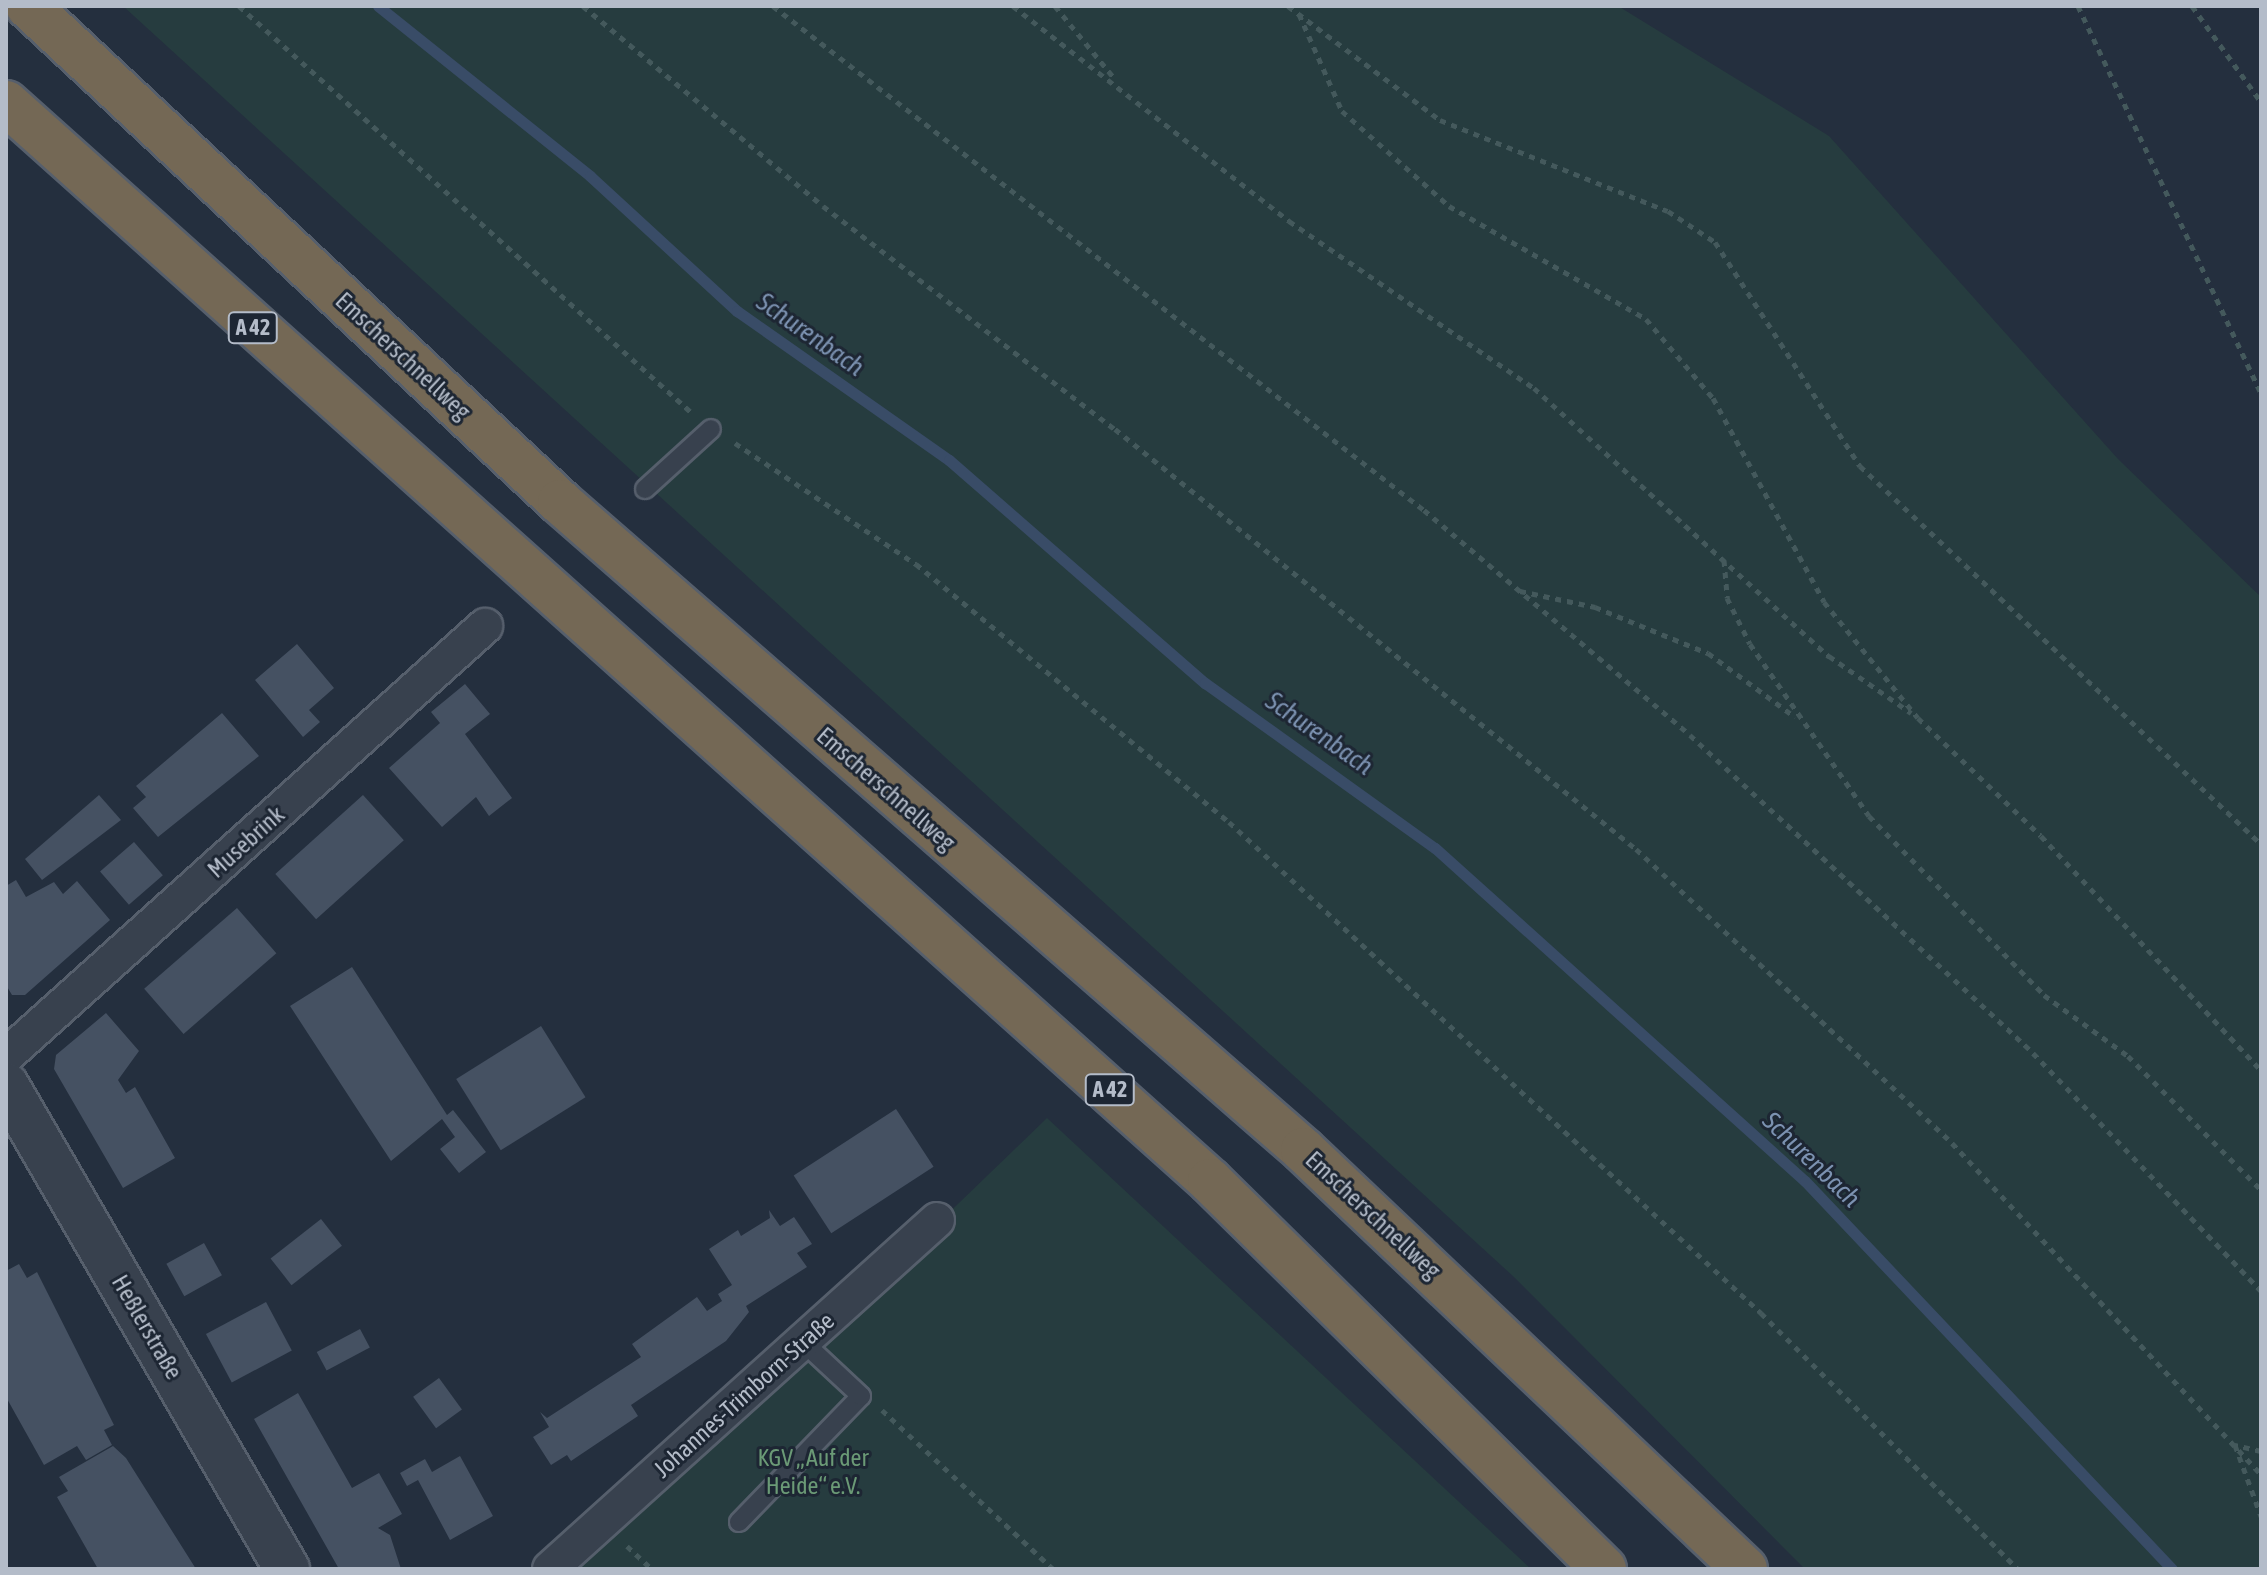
<!DOCTYPE html>
<meta charset="utf-8">
<style>
body{margin:0}
#map{position:relative;width:2267px;height:1575px;overflow:hidden;background:#242f3e;font-family:"Asap Condensed",sans-serif}
div>[style]{position:absolute}
.green>*{inset:0;background:#263c3f}
.stream>*{height:11px;margin:-5.5px;padding:0 5.5px;transform-origin:5.5px;border-radius:5.5px;background:#394c67}
.building>*{inset:0;background:#455162;transform-origin:0 0}
.path>*{height:5px;margin-top:-2.5px;transform-origin:0;background:repeating-linear-gradient(90deg,#44595c 0 6px,transparent 0 12px)}
.roads{filter:drop-shadow(2px 0 #565f6c) drop-shadow(-2px 0 #565f6c) drop-shadow(0 2px #565f6c) drop-shadow(0 -2px #565f6c)}
.service>*{height:18px;margin:-9px;padding:0 9px;transform-origin:9px;border-radius:9px;background:#38414e}
.minor>*{height:34px;margin:-17px;padding:0 17px;transform-origin:17px;border-radius:17px;background:#38414e}
.tertiary>*{height:44px;margin:-22px;padding:0 22px;transform-origin:22px;border-radius:22px;background:#38414e}
.motorway>*{height:44px;margin:-22px;padding:0 22px;transform-origin:22px;border-radius:22px;background:#746855}
span{translate:-50% -50%;white-space:nowrap;text-align:center;line-height:1.15;-webkit-text-stroke:6px #1d2633;paint-order:stroke}
.shield-label span{padding:2px 6px;background:#1d2633;border:2px solid;border-radius:6px;-webkit-text-stroke-width:0}
.shield-label{font-size:22px;color:#b4bcc9;font-weight:700}
.street-label{font-size:24px;color:#b4bcc9}
.park-label{font-size:24px;color:#6b9a76}
.water-label{font-size:26px;color:#7c92b1;font-style:italic}
.frame{position:absolute;inset:0;border:8px solid #b4bcc9;pointer-events:none}
</style>
<div id="map">
<div class="green">
<div style="clip-path:polygon(123px 6px,1618px 6px,1829px 136px,2118px 459px,2261px 597px,2261px 1569px,1805px 1569px,1514px 1277px)"></div>
<div style="clip-path:polygon(1047px 1118px,1531px 1569px,553px 1569px,816px 1341px)"></div>
</div>
<div class="stream">
<div style="left:378px;top:6px;width:272px;rotate:38.7deg"></div>
<div style="left:590px;top:176px;width:200px;rotate:42.6deg"></div>
<div style="left:737px;top:311px;width:259px;rotate:35.1deg"></div>
<div style="left:949px;top:460px;width:340px;rotate:41.1deg"></div>
<div style="left:1205px;top:683px;width:283px;rotate:35.7deg"></div>
<div style="left:1435px;top:848px;width:498px;rotate:42deg"></div>
<div style="left:1805px;top:1181px;width:534px;rotate:46.59deg"></div>
</div>
<div class="building">
<div style="clip-path:polygon(297px 644px,334px 688px,309px 710px,320px 722px,303px 737px,255px 680px)"></div>
<div style="clip-path:polygon(465px 684px,490px 714px,465px 734px,512px 798px,489px 816px,476px 797px,442px 827px,389px 768px,440px 723px,431px 712px)"></div>
<div style="clip-path:polygon(222px 713px,259px 756px,158px 837px,133px 808px,146px 797px,136px 786px)"></div>
<div style="clip-path:polygon(99px 795px,121px 820px,42px 880px,25px 859px)"></div>
<div style="left:363px;top:795px;width:61px;height:118px;rotate:48deg"></div>
<div style="left:134px;top:842px;width:44px;height:45px;rotate:49deg"></div>
<div style="clip-path:polygon(16px 880px,26px 897px,54px 882px,63px 894px,77px 881px,110px 920px,25px 995px,12px 995px,6px 985px,6px 886px)"></div>
<div style="left:237px;top:908px;width:60px;height:123px;rotate:49deg"></div>
<div style="clip-path:polygon(352px 967px,447px 1115px,453px 1110px,486px 1152px,459px 1173px,440px 1149px,455px 1137px,442px 1119px,391px 1161px,290px 1006px)"></div>
<div style="clip-path:polygon(106px 1013px,139px 1051px,118px 1080px,126px 1093px,135px 1087px,175px 1158px,123px 1188px,54px 1069px,56px 1055px)"></div>
<div style="left:541px;top:1026px;width:84px;height:100px;rotate:58deg"></div>
<div style="left:896px;top:1109px;width:69px;height:122px;rotate:57deg"></div>
<div style="clip-path:polygon(769px 1210px,780px 1226px,794px 1217px,812px 1244px,797px 1253px,807px 1267px,746px 1306px,749px 1312px,726px 1341px,631px 1405px,638px 1416px,571px 1461px,567px 1455px,551px 1465px,533px 1437px,549px 1427px,540px 1412px,547px 1418px,641px 1357px,632px 1344px,697px 1297px,707px 1311px,722px 1301px,718px 1294px,732px 1285px,709px 1249px,738px 1230px,741px 1236px,770px 1218px)"></div>
<div style="left:321px;top:1219px;width:34px;height:64px;rotate:52deg"></div>
<div style="left:204px;top:1243px;width:37px;height:43px;rotate:61deg"></div>
<div style="clip-path:polygon(19px 1264px,27px 1278px,37px 1272px,114px 1425px,104px 1430px,112px 1445px,86px 1460px,77px 1446px,44px 1465px,6px 1397px,6px 1271px)"></div>
<div style="left:266px;top:1302px;width:55px;height:68px;rotate:62deg"></div>
<div style="left:360px;top:1329px;width:21px;height:49px;rotate:62deg"></div>
<div style="left:439px;top:1378px;width:39px;height:32px;rotate:54deg"></div>
<div style="clip-path:polygon(298px 1393px,352px 1488px,379px 1473px,402px 1514px,378px 1528px,390px 1535px,401px 1569px,339px 1569px,254px 1419px)"></div>
<div style="clip-path:polygon(113px 1446px,126px 1458px,196px 1569px,98px 1569px,57px 1497px,68px 1491px,59px 1477px)"></div>
<div style="clip-path:polygon(460px 1456px,493px 1516px,450px 1540px,418px 1480px,407px 1486px,400px 1473px,425px 1459px,432px 1472px)"></div>
</div>
<div class="path">
<div style="left:239px;top:6px;width:608px;rotate:41.93deg"></div>
<div style="left:583px;top:6px;width:312px;rotate:39.8deg"></div>
<div style="left:823px;top:206px;width:367px;rotate:37.4deg"></div>
<div style="left:1115px;top:429px;width:669px;rotate:38.87deg"></div>
<div style="left:1636px;top:849px;width:432px;rotate:42.9deg"></div>
<div style="left:1952px;top:1143px;width:453px;rotate:47deg"></div>
<div style="left:773px;top:6px;width:823px;rotate:37.75deg"></div>
<div style="left:1424px;top:510px;width:348px;rotate:40.2deg"></div>
<div style="left:1690px;top:735px;width:468px;rotate:42.8deg"></div>
<div style="left:2033px;top:1053px;width:330px;rotate:46.2deg"></div>
<div style="left:1013px;top:6px;width:350px;rotate:37.9deg"></div>
<div style="left:1289px;top:221px;width:297px;rotate:34.3deg"></div>
<div style="left:1534px;top:388px;width:399px;rotate:42.3deg"></div>
<div style="left:1829px;top:656px;width:100px;rotate:34.8deg"></div>
<div style="left:1055px;top:6px;width:94px;rotate:50.6deg"></div>
<div style="left:1288px;top:6px;width:190px;rotate:36.9deg"></div>
<div style="left:1440px;top:120px;width:245px;rotate:21.8deg"></div>
<div style="left:1668px;top:211px;width:56px;rotate:33.4deg"></div>
<div style="left:1715px;top:242px;width:267px;rotate:57.1deg"></div>
<div style="left:1860px;top:466px;width:551px;rotate:43.31deg"></div>
<div style="left:2078px;top:6px;width:429px;rotate:64.7deg"></div>
<div style="left:2192px;top:6px;width:118px;rotate:54.3deg"></div>
<div style="left:1299px;top:14px;width:106px;rotate:66.1deg"></div>
<div style="left:1342px;top:111px;width:143px;rotate:41.6deg"></div>
<div style="left:1449px;top:206px;width:227px;rotate:29.8deg"></div>
<div style="left:1646px;top:319px;width:104px;rotate:49.7deg"></div>
<div style="left:1713px;top:398px;width:232px;rotate:61.4deg"></div>
<div style="left:1824px;top:602px;width:149px;rotate:51deg"></div>
<div style="left:1918px;top:718px;width:170px;rotate:43.8deg"></div>
<div style="left:2041px;top:836px;width:321px;rotate:46.8deg"></div>
<div style="left:735px;top:443px;width:218px;rotate:33.8deg"></div>
<div style="left:916px;top:564px;width:406px;rotate:39.5deg"></div>
<div style="left:1229px;top:822px;width:724px;rotate:42.7deg"></div>
<div style="left:1761px;top:1313px;width:363px;rotate:44.9deg"></div>
<div style="left:1724px;top:560px;width:38px;rotate:85deg"></div>
<div style="left:1727px;top:598px;width:51px;rotate:63.4deg"></div>
<div style="left:1750px;top:644px;width:209px;rotate:55.3deg"></div>
<div style="left:1869px;top:816px;width:250px;rotate:45.6deg"></div>
<div style="left:2044px;top:995px;width:104px;rotate:36deg"></div>
<div style="left:2128px;top:1056px;width:189px;rotate:45.2deg"></div>
<div style="left:1520px;top:591px;width:77px;rotate:12deg"></div>
<div style="left:1595px;top:607px;width:122px;rotate:22.2deg"></div>
<div style="left:1708px;top:653px;width:108px;rotate:36.3deg"></div>
<div style="left:882px;top:1410px;width:233px;rotate:42.9deg"></div>
<div style="left:2261px;top:1451px;width:27px;rotate:-167deg"></div>
<div style="left:2235px;top:1445px;width:76px;rotate:69.9deg"></div>
<div style="left:627px;top:1546px;width:34px;rotate:43deg"></div>
</div>
<div class="roads">
<div class="service">
<div style="left:645px;top:489px;width:89px;rotate:-42.3deg"></div>
<div style="left:739px;top:1522px;width:175px;rotate:-45.9deg"></div>
<div style="left:861px;top:1396px;width:79px;rotate:-137deg"></div>
</div>
<div class="minor">
<div style="left:6px;top:1056px;width:644px;rotate:-41.91deg"></div>
<div style="left:550px;top:1569px;width:521px;rotate:-42.04deg"></div>
</div>
<div class="tertiary">
<div style="left:6px;top:1085px;width:560px;rotate:59.86deg"></div>
</div>
<div class="motorway">
<div style="left:28px;top:6px;width:727px;rotate:42.99deg"></div>
<div style="left:560px;top:502px;width:986px;rotate:41.09deg"></div>
<div style="left:1303px;top:1150px;width:609px;rotate:43.47deg"></div>
<div style="left:6px;top:103px;width:1616px;rotate:41.84deg"></div>
<div style="left:1210px;top:1181px;width:553px;rotate:44.56deg"></div>
</div>
</div>
<div class="shield-label">
<span style="left:253px;top:328px">A 42</span>
<span style="left:1110px;top:1090px">A 42</span>
</div>
<div class="street-label">
<span style="left:403px;top:356px;rotate:43deg">Emscherschnellweg</span>
<span style="left:886px;top:789px;rotate:41deg">Emscherschnellweg</span>
<span style="left:246px;top:842px;rotate:-42deg">Musebrink</span>
<span style="left:1373px;top:1215px;rotate:43deg">Emscherschnellweg</span>
<span style="left:147px;top:1327px;rotate:60deg">Heßlerstraße</span>
<span style="left:744px;top:1395px;rotate:-42deg">Johannes-Trimborn-Straße</span>
</div>
<div class="park-label">
<span style="left:813px;top:1472px">KGV „Auf der<br>Heide“ e.V.</span>
</div>
<div class="water-label">
<span style="left:810px;top:335px;rotate:35deg">Schurenbach</span>
<span style="left:1319px;top:734px;rotate:35deg">Schurenbach</span>
<span style="left:1811px;top:1160px;rotate:44deg">Schurenbach</span>
</div>
<div class="frame"></div>
</div>
